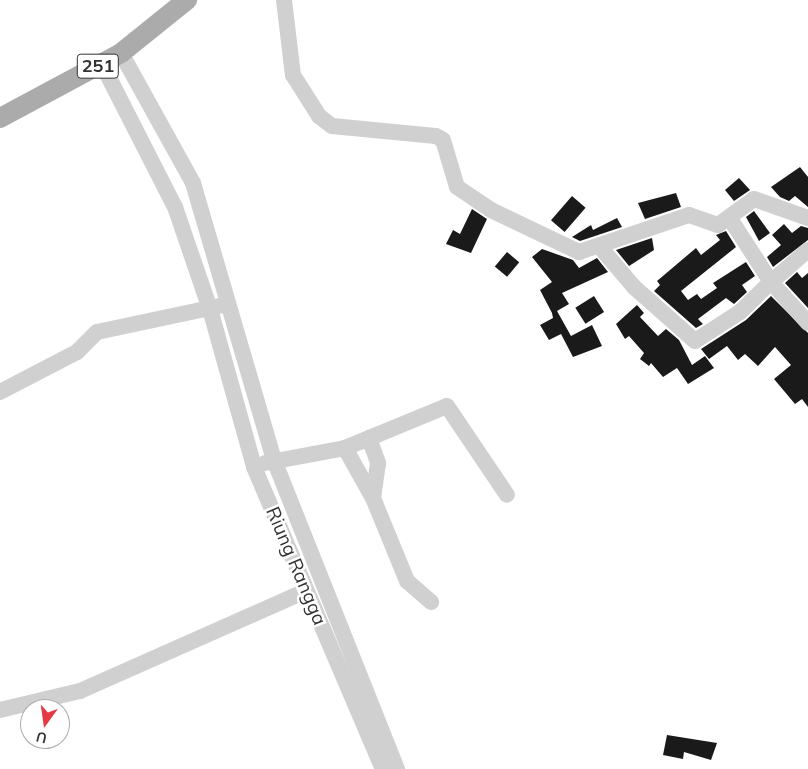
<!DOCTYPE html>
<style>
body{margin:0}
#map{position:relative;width:808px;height:769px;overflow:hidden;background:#fff;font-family:Mulish,sans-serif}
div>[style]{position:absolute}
.building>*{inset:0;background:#1a1a1a;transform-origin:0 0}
.minor>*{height:16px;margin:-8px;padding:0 8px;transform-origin:8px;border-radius:8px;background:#d0d0d0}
.major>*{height:20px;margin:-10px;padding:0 10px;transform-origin:10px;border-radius:10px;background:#ababab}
span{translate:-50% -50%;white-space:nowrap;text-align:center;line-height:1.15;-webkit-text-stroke:5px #fff;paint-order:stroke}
.shield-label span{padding:1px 4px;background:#fff;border:1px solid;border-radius:4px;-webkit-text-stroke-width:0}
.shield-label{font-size:18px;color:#333;font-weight:700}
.street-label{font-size:19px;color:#333}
.north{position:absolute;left:20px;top:699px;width:50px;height:50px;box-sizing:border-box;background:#fff;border:1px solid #adadad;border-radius:50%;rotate:194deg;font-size:14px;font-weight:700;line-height:20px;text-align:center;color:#333}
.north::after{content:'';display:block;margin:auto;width:18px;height:22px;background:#e63946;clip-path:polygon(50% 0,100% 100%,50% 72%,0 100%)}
</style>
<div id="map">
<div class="building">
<div style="clip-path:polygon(800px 167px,808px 177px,808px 207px,795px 196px,789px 201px,780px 197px,771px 187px)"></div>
<div style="clip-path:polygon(739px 178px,750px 190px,734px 201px,725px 190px)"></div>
<div style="clip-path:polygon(676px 193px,681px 207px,645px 219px,638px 203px)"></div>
<div style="left:572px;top:196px;width:18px;height:32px;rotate:41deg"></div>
<div style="clip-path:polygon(472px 209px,487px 219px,471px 253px,446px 244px,453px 230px,460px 234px)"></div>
<div style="clip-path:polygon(754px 211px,770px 233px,759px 241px,746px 217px)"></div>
<div style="clip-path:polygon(617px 218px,622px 227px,580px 241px,572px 237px,591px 225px,593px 230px)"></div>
<div style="clip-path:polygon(784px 224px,792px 233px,801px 226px,808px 228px,808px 240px,773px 267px,767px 257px,781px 245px,772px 235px)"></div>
<div style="clip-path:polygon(726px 231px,736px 247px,681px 291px,688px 300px,697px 294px,701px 299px,717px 288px,713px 283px,746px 262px,755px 276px,742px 285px,747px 292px,734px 304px,726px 298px,698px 319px,703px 324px,696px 328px,654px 291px,660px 285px,657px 281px,696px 248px,701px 255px,720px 240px,716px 235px)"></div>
<div style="clip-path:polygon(652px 238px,654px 250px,629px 266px,616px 250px)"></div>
<div style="clip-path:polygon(542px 249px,573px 260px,579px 268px,597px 258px,608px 272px,562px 293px,569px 304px,557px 311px,571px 336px,592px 325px,602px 346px,573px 357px,561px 334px,549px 340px,540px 325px,553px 318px,552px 313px,540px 290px,552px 282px,532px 257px)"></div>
<div style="left:507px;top:252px;width:16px;height:19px;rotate:40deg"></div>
<div style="clip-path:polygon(797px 272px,802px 278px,808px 273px,808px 308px,785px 283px)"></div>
<div style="left:594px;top:296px;width:19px;height:22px;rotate:58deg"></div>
<div style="clip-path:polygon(771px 296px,808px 333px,808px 407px,802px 399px,795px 404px,774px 379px,791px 365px,775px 347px,758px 366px,745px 354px,738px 360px,727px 346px,709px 359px,701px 349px,746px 320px)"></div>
<div style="clip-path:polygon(637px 305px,644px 313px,640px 317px,658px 336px,666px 329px,679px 340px,692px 365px,705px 356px,714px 368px,688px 384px,677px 368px,663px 377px,651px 363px,649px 366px,640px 359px,644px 353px,629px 336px,625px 339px,616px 324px)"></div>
<div style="clip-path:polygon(667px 735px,717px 743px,711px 760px,684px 752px,683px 759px,663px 755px)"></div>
</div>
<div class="minor">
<div style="left:284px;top:0;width:76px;rotate:83.2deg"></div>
<div style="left:293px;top:75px;width:49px;rotate:57.6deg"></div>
<div style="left:319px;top:116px;width:16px;rotate:38deg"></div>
<div style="left:332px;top:126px;width:104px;rotate:5.5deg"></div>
<div style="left:436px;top:136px;width:8px;rotate:30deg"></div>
<div style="left:443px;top:140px;width:49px;rotate:73.4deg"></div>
<div style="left:457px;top:187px;width:41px;rotate:34.1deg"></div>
<div style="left:491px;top:210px;width:98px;rotate:25.5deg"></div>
<div style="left:579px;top:252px;width:116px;rotate:-18.6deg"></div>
<div style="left:689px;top:215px;width:31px;rotate:19deg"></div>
<div style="left:718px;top:225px;width:44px;rotate:-35.8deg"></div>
<div style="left:754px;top:199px;width:57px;rotate:19.4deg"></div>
<div style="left:121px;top:53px;width:149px;rotate:61deg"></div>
<div style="left:193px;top:183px;width:289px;rotate:73.7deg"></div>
<div style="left:274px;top:460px;width:333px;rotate:68.3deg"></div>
<div style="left:102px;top:64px;width:161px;rotate:63deg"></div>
<div style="left:175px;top:207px;width:108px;rotate:71.1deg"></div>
<div style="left:210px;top:309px;width:164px;rotate:74.4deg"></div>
<div style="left:254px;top:467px;width:328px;rotate:66.9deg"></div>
<div style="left:600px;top:247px;width:52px;rotate:49.6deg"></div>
<div style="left:634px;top:287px;width:81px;rotate:41.5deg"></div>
<div style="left:695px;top:341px;width:54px;rotate:-32.8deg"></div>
<div style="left:740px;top:312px;width:43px;rotate:-44.1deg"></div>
<div style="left:771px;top:282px;width:77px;rotate:-122.9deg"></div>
<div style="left:808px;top:250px;width:49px;rotate:139.1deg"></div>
<div style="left:771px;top:282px;width:55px;rotate:47.9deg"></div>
<div style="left:0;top:392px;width:87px;rotate:-27.5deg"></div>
<div style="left:77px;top:352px;width:28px;rotate:-45deg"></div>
<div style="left:97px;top:332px;width:125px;rotate:-12deg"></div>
<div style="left:369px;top:438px;width:27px;rotate:70deg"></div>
<div style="left:378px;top:463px;width:35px;rotate:98deg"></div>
<div style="left:345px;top:448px;width:57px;rotate:60.8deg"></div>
<div style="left:373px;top:498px;width:90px;rotate:67.7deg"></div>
<div style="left:407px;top:581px;width:32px;rotate:41deg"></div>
<div style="left:265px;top:463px;width:81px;rotate:-10.6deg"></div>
<div style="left:345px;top:448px;width:110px;rotate:-22.4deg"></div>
<div style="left:447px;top:406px;width:107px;rotate:56deg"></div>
<div style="left:0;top:710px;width:82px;rotate:-13.4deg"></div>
<div style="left:80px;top:691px;width:247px;rotate:-23.9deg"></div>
</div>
<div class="major">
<div style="left:0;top:118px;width:137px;rotate:-28.2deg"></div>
<div style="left:121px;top:53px;width:85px;rotate:-38.8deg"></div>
</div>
<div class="shield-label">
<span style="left:98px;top:66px">251</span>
</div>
<div class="street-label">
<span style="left:296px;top:566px;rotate:67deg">Riung Rangga</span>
</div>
<div class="north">U</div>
</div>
